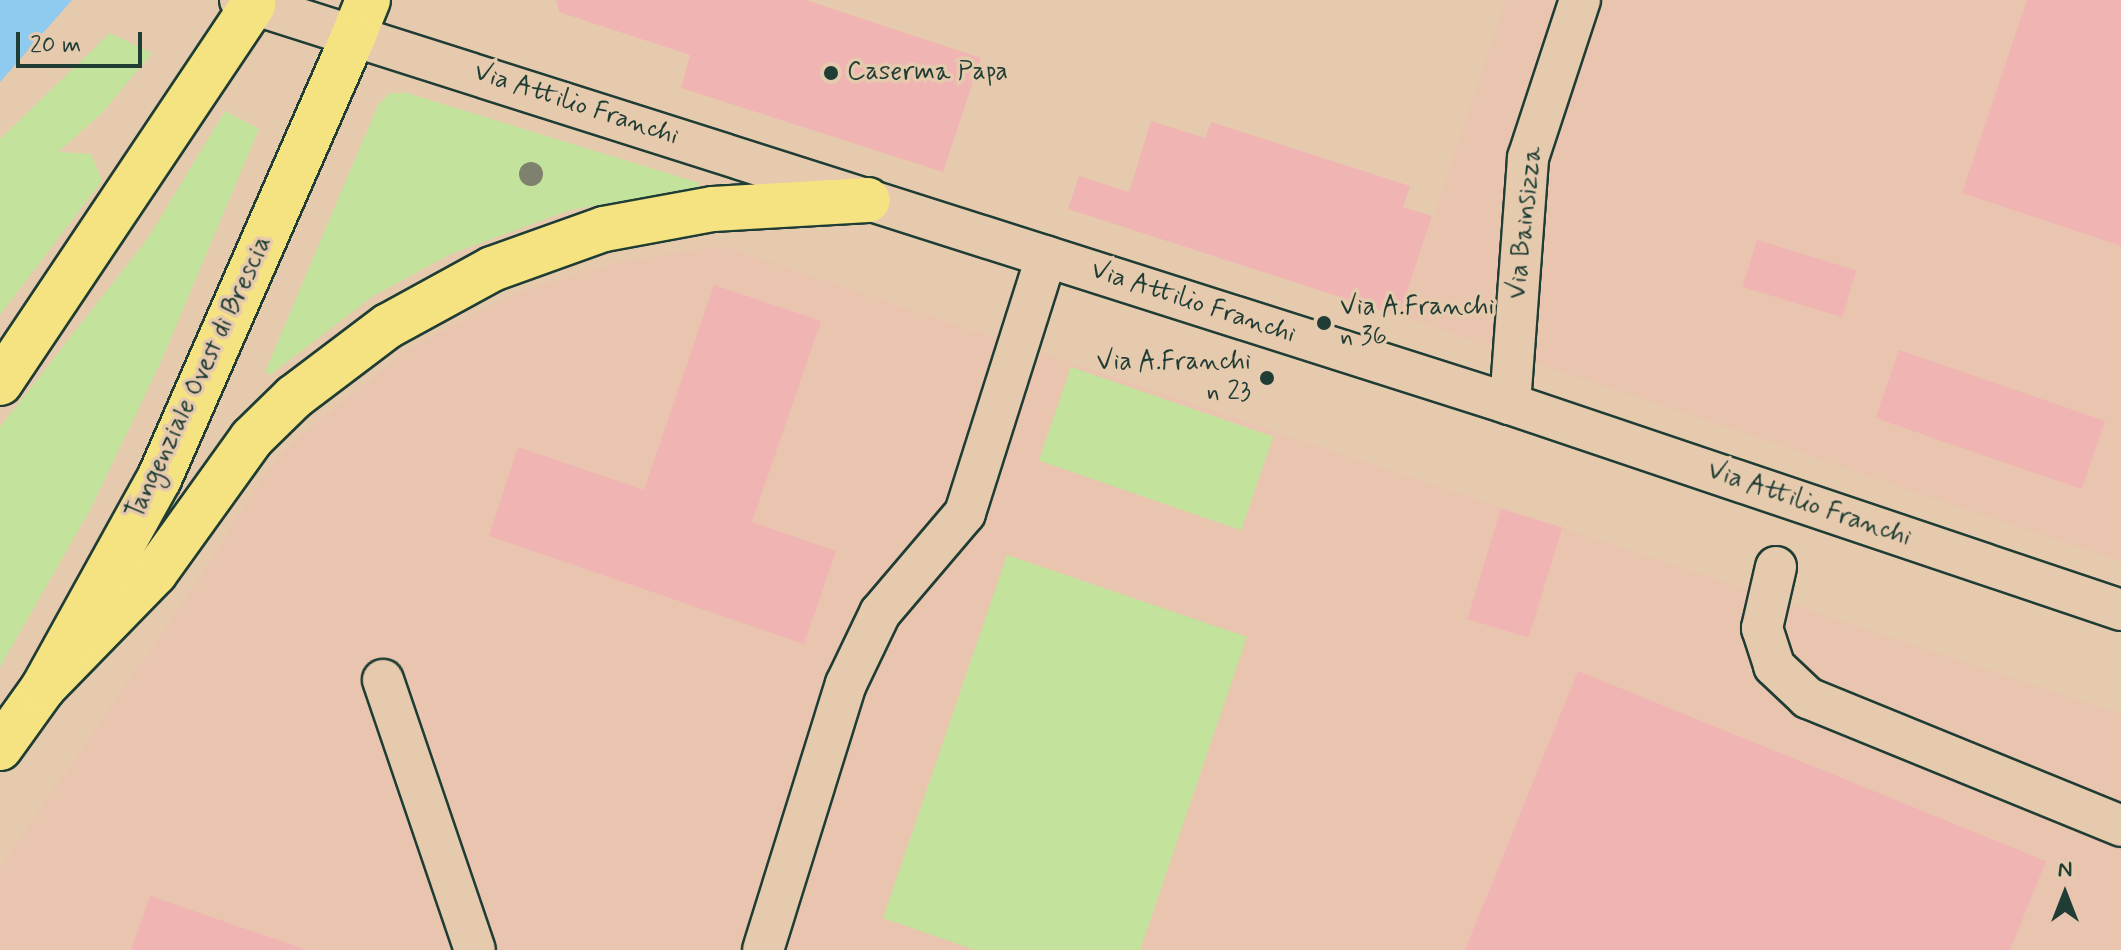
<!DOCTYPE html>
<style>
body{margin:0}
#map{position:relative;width:2121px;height:950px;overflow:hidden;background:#e6caad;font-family:Mynerve,sans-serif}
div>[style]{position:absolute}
.built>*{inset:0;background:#e9c4ae}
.green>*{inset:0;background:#c3e39c;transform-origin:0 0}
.water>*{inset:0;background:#8fcaef}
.building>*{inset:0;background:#f0b5b2;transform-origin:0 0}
.roads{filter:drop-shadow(2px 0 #1f3d34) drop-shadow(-2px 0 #1f3d34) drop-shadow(0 2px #1f3d34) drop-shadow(0 -2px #1f3d34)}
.minor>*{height:40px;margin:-20px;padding:0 20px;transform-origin:20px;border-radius:20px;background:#e6caad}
.major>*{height:44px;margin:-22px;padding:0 22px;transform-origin:22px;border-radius:22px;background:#f5e382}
.highway>*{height:44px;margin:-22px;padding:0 22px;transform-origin:22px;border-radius:22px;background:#f5e382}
.trees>*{width:24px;height:24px;margin:-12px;border-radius:50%;background:#7d816d}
.dots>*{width:22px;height:22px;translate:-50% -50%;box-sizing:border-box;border:4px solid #e6caad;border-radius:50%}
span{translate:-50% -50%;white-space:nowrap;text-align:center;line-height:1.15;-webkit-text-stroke:7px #e6caad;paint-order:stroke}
.poi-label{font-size:26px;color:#1f3d34}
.left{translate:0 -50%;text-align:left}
.right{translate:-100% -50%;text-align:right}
.street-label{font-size:26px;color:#1f3d34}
.north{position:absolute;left:2025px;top:854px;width:80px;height:80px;-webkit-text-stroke:6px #e6caad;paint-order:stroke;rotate:0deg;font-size:22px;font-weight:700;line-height:32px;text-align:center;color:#1f3d34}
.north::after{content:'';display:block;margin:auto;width:28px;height:36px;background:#1f3d34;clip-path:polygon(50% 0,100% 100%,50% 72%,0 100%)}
.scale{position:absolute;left:16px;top:32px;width:126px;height:36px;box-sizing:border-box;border:4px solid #1f3d34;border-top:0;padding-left:10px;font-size:24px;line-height:28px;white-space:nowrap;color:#1f3d34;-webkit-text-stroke:6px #e6caad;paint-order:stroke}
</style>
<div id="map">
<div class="built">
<div style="clip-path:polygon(1506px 0,2121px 0,2121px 562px,1399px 316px)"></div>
<div style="clip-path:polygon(722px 246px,2121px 714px,2121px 950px,0 950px,0 867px,193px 588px,268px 469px,301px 435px,412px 347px,510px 296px,613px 263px)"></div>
</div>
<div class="green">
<div style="clip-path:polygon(110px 33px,152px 53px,102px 113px,58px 152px,91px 154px,102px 181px,0 315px,0 139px)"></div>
<div style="clip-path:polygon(390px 93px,407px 93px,699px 183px,697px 188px,570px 210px,449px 255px,373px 296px,270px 375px,265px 372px,378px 105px)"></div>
<div style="clip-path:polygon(225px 111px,259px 129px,161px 362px,90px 510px,0 667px,0 427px,148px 238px)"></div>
<div style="left:1071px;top:367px;width:214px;height:99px;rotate:19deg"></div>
<div style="clip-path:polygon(1007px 555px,1247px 637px,1140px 950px,975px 950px,883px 918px)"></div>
</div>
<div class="water">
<div style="clip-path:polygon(0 0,72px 0,0 82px)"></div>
</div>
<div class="building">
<div style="clip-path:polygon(556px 0,806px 0,981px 58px,943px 172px,681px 88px,690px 55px,559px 12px)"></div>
<div style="clip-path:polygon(2027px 0,2121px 0,2121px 246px,1962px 193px)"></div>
<div style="clip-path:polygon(1151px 121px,1205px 138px,1211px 122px,1410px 186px,1403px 207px,1432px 216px,1399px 316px,1068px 209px,1079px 176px,1129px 192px)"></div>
<div style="left:1757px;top:240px;width:104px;height:49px;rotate:17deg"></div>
<div style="clip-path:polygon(714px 285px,821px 321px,752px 522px,836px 551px,804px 644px,489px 536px,518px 447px,644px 490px)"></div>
<div style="left:1899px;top:350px;width:218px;height:72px;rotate:19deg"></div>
<div style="left:1501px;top:509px;width:64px;height:115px;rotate:17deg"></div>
<div style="clip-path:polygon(1578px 671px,2046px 861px,2010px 950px,1465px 950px)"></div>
<div style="clip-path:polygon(150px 896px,307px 950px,131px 950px)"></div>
</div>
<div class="roads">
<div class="minor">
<div style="left:240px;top:0;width:1333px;rotate:17.65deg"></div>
<div style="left:1510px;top:404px;width:645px;rotate:18.63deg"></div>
<div style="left:1510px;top:404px;width:247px;rotate:-85.8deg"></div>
<div style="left:1528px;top:158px;width:166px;rotate:-71.8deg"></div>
<div style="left:1776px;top:567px;width:63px;rotate:102.9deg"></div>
<div style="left:1762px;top:628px;width:40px;rotate:72deg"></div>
<div style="left:1774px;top:666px;width:47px;rotate:43.3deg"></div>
<div style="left:1808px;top:698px;width:338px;rotate:22.2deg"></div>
<div style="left:383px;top:680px;width:285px;rotate:71.2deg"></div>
<div style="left:763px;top:950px;width:279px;rotate:-72.7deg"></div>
<div style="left:846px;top:684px;width:79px;rotate:-64.4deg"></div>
<div style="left:880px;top:613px;width:131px;rotate:-49.6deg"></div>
<div style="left:965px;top:513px;width:269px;rotate:-72.4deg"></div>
</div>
<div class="major">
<div style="left:353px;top:37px;width:40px;rotate:-68deg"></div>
</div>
<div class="highway">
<div style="left:0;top:383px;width:455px;rotate:-56.2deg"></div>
<div style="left:43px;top:688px;width:161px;rotate:-45.8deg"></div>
<div style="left:155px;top:573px;width:166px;rotate:-54.3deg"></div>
<div style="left:252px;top:438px;width:59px;rotate:-44.3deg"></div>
<div style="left:294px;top:397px;width:118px;rotate:-37.1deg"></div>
<div style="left:388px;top:326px;width:119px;rotate:-28.7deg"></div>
<div style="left:492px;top:269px;width:119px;rotate:-19.7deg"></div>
<div style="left:604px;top:229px;width:111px;rotate:-10.4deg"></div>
<div style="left:713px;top:209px;width:155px;rotate:-3.3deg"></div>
<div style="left:0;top:748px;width:74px;rotate:-54.4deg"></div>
<div style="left:43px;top:688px;width:239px;rotate:-61deg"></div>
<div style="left:159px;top:479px;width:483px;rotate:-66.3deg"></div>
</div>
</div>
<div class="trees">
<div style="left:531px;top:174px"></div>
</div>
<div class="dots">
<div style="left:831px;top:73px;background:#1f3d34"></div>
<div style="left:1324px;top:323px;background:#1f3d34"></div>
<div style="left:1267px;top:378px;background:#1f3d34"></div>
</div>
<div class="poi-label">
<span class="left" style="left:847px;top:73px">Caserma Papa</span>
<span class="left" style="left:1340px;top:323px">Via A.Franchi<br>n 36</span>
<span class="right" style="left:1251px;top:378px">Via A.Franchi<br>n 23</span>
</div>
<div class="street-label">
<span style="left:576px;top:105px;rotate:18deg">Via Attilio Franchi</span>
<span style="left:1526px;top:223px;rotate:-84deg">Via Bainsizza</span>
<span style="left:1193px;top:303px;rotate:18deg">Via Attilio Franchi</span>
<span style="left:200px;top:378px;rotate:-65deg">Tangenziale Ovest di Brescia</span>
<span style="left:1809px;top:505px;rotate:19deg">Via Attilio Franchi</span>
</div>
<div class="north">N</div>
<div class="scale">20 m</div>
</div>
